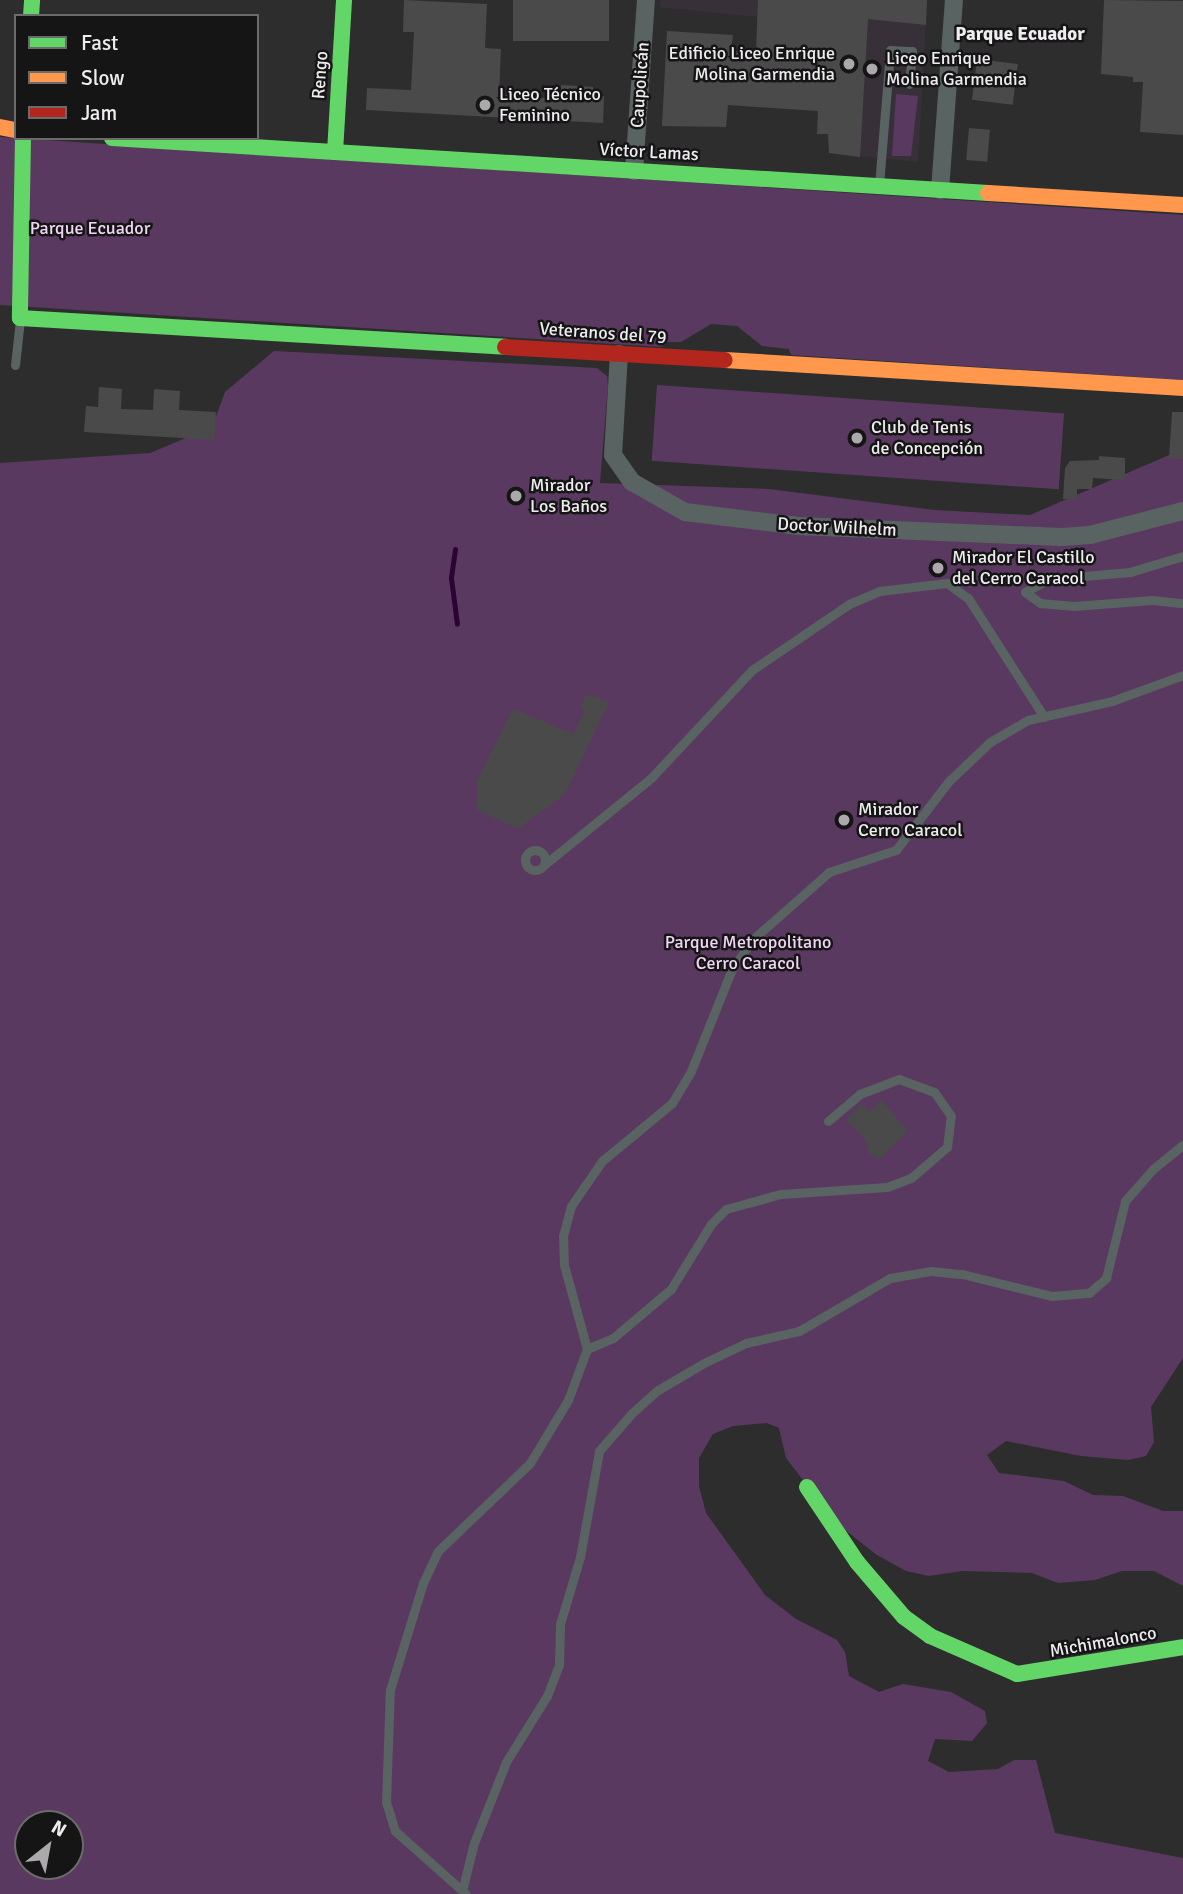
<!DOCTYPE html>
<meta charset="utf-8">
<style>
body{margin:0}
#map{position:relative;width:1183px;height:1894px;overflow:hidden;background:#2e2d2e;font-family:Signika,sans-serif}
div>[style]{position:absolute}
.built>*{inset:0;background:#373038}
.green>*{inset:0;background:#5a3960;transform-origin:0 0}
.stream>*{height:5px;margin:-2.5px;padding:0 2.5px;transform-origin:2.5px;border-radius:2.5px;background:#2b0433}
.building>*{inset:0;background:#4b4a4b;transform-origin:0 0}
.lane>*{height:9px;margin:-4.5px;padding:0 4.5px;transform-origin:4.5px;border-radius:4.5px;background:#586362}
.lane>.ring{margin:-4.5px;padding:0;box-sizing:content-box;background:none;border:9px solid #586362;border-radius:50%}
.street>*{height:18px;margin:-9px;padding:0 9px;transform-origin:9px;border-radius:9px;background:#586362}
.fast>*{height:16px;margin:-8px;padding:0 8px;transform-origin:8px;border-radius:8px;background:#63d668}
.slow>*{height:16px;margin:-8px;padding:0 8px;transform-origin:8px;border-radius:8px;background:#ff974d}
.jam>*{height:16px;margin:-8px;padding:0 8px;transform-origin:8px;border-radius:8px;background:#b3261e}
.dots>*{width:19px;height:19px;translate:-50% -50%;box-sizing:border-box;border:4px solid #161516;border-radius:50%}
span{translate:-50% -50%;white-space:nowrap;text-align:center;line-height:1.15;-webkit-text-stroke:5px #161516;paint-order:stroke}
.poi-label{font-size:18px;color:#eeecee}
.right{translate:-100% -50%;text-align:right}
.left{translate:0 -50%;text-align:left}
.street-label{font-size:18px;color:#eeecee}
.park-label{font-size:18px;color:#f1d5f5}
.neighbourhood-label{font-size:19px;color:#eeecee;font-weight:700}
.legend{position:absolute;left:14px;top:14px;width:245px;height:126px;box-sizing:border-box;background:#161516;border:2px solid #6c6b6c;margin:0;padding:9px 12px;list-style:none;font-size:21px;color:#eeecee}
.legend li{display:flex;align-items:center;gap:14px;height:35px}
.legend b{width:35px;border:2px solid #6c6b6c}
.north{position:absolute;left:14px;top:1810px;width:70px;height:70px;box-sizing:border-box;background:#161516;border:2px solid #6c6b6c;border-radius:50%;rotate:31deg;font-size:19px;font-weight:700;line-height:28px;text-align:center;color:#eeecee}
.north::after{content:'';display:block;margin:auto;width:24px;height:32px;background:#aba9ab;clip-path:polygon(50% 0,100% 100%,50% 72%,0 100%)}
</style>
<div id="map">
<div class="built">
<div style="clip-path:polygon(661px 0,927px 0,918px 162px,829px 153px,828px 134px,817px 134px,818px 102px,759px 17px,660px 7px)"></div>
</div>
<div class="green">
<div style="clip-path:polygon(896px 94px,918px 96px,911px 156px,892px 156px)"></div>
<div style="clip-path:polygon(0 137px,1183px 215px,1183px 380px,791px 355px,789px 349px,762px 346px,737px 326px,711px 324px,681px 342px,665px 342px,662px 347px,0 305px)"></div>
<div style="clip-path:polygon(evenodd,274px 351px,597px 368px,607px 376px,608px 385px,600px 483px,769px 489px,934px 510px,1030px 515px,1183px 449px,1183px 1358px,1151px 1407px,1154px 1442px,1146px 1456px,1128px 1460px,1081px 1456px,1006px 1441px,987px 1455px,999px 1473px,1064px 1481px,1093px 1495px,1123px 1496px,1163px 1511px,1183px 1511px,1183px 1586px,1154px 1571px,1122px 1571px,1095px 1580px,1058px 1583px,1032px 1573px,962px 1571px,929px 1576px,906px 1571px,877px 1555px,836px 1523px,786px 1458px,779px 1428px,767px 1423px,733px 1426px,713px 1434px,699px 1458px,699px 1486px,706px 1513px,765px 1595px,796px 1619px,837px 1640px,845px 1652px,849px 1676px,879px 1692px,903px 1684px,951px 1692px,985px 1711px,987px 1723px,972px 1741px,935px 1739px,928px 1761px,949px 1772px,998px 1769px,1014px 1760px,1036px 1760px,1055px 1833px,1183px 1858px,1183px 1894px,0 1894px,0 463px,150px 453px,212px 427px,225px 392px,274px 351px,28px 1824px,70px 1824px,70px 1866px,28px 1866px,28px 1824px)"></div>
<div style="left:657px;top:385px;width:408px;height:76px;rotate:4deg"></div>
</div>
<div class="stream">
<div style="left:455px;top:549px;width:29px;rotate:98deg"></div>
<div style="left:451px;top:578px;width:46px;rotate:82.6deg"></div>
</div>
<div class="building">
<div style="clip-path:polygon(404px 0,487px 4px,485px 48px,501px 49px,499px 95px,560px 99px,561px 85px,593px 87px,593px 96px,604px 96px,603px 123px,366px 110px,367px 88px,411px 90px,414px 32px,403px 32px)"></div>
<div style="left:513px;top:0;width:96px;height:41px"></div>
<div style="clip-path:polygon(758px 0,927px 0,926px 25px,868px 19px,860px 157px,829px 153px,828px 134px,817px 134px,818px 111px,728px 105px,726px 127px,662px 126px,667px 31px,733px 35px,731px 51px,756px 51px)"></div>
<div style="clip-path:polygon(1104px 0,1183px 1px,1183px 135px,1140px 132px,1143px 82px,1133px 82px,1133px 77px,1101px 74px)"></div>
<div style="left:977px;top:59px;width:41px;height:41px;rotate:7deg"></div>
<div style="left:969px;top:128px;width:21px;height:32px;rotate:5deg"></div>
<div style="clip-path:polygon(99px 387px,122px 389px,121px 409px,153px 410px,154px 389px,180px 391px,179px 410px,216px 412px,214px 440px,84px 432px,86px 406px,98px 407px)"></div>
<div style="clip-path:polygon(1172px 412px,1183px 412px,1183px 459px,1169px 459px)"></div>
<div style="clip-path:polygon(1099px 456px,1125px 458px,1125px 480px,1093px 478px,1092px 489px,1077px 489px,1077px 499px,1063px 499px,1065px 468px,1070px 461px,1099px 460px)"></div>
<div style="clip-path:polygon(587px 694px,609px 702px,565px 794px,518px 829px,477px 810px,477px 781px,513px 709px,573px 734px,585px 711px,580px 707px)"></div>
<div style="clip-path:polygon(881px 1100px,908px 1131px,880px 1159px,869px 1154px,866px 1140px,846px 1120px,861px 1104px,869px 1112px)"></div>
</div>
<div class="lane">
<div style="left:879px;top:185px;width:135px;rotate:-85.3deg"></div>
<div style="left:890px;top:50px;width:22px;rotate:3deg"></div>
<div style="left:912px;top:51px;width:33px;rotate:95deg"></div>
<div style="left:15px;top:365px;width:45px;rotate:-83.7deg"></div>
<div style="left:1183px;top:556px;width:55px;rotate:163.2deg"></div>
<div style="left:1130px;top:572px;width:81px;rotate:175.1deg"></div>
<div style="left:1049px;top:579px;width:27px;rotate:152deg"></div>
<div style="left:1025px;top:592px;width:19px;rotate:36deg"></div>
<div style="left:1040px;top:603px;width:34px;rotate:5deg"></div>
<div style="left:1074px;top:606px;width:78px;rotate:-4.4deg"></div>
<div style="left:1152px;top:600px;width:31px;rotate:6deg"></div>
<div class="ring" style="left:525px;top:850px;width:11px;height:11px"></div>
<div style="left:544px;top:865px;width:138px;rotate:-39.1deg"></div>
<div style="left:651px;top:778px;width:148px;rotate:-46.9deg"></div>
<div style="left:752px;top:670px;width:117px;rotate:-34.2deg"></div>
<div style="left:849px;top:604px;width:33px;rotate:-23deg"></div>
<div style="left:879px;top:591px;width:68px;rotate:-6.7deg"></div>
<div style="left:947px;top:583px;width:26px;rotate:36deg"></div>
<div style="left:968px;top:598px;width:141px;rotate:57.4deg"></div>
<div style="left:587px;top:1349px;width:87px;rotate:-105.3deg"></div>
<div style="left:564px;top:1265px;width:29px;rotate:-92deg"></div>
<div style="left:563px;top:1236px;width:31px;rotate:-75deg"></div>
<div style="left:571px;top:1206px;width:55px;rotate:-55.4deg"></div>
<div style="left:602px;top:1161px;width:91px;rotate:-39.6deg"></div>
<div style="left:672px;top:1103px;width:37px;rotate:-59deg"></div>
<div style="left:691px;top:1071px;width:110px;rotate:-68.1deg"></div>
<div style="left:732px;top:969px;width:35px;rotate:-55deg"></div>
<div style="left:752px;top:940px;width:103px;rotate:-41.4deg"></div>
<div style="left:829px;top:872px;width:71px;rotate:-18.2deg"></div>
<div style="left:896px;top:850px;width:86px;rotate:-52.6deg"></div>
<div style="left:948px;top:782px;width:58px;rotate:-43.6deg"></div>
<div style="left:990px;top:742px;width:44px;rotate:-30.1deg"></div>
<div style="left:1028px;top:720px;width:86px;rotate:-12.7deg"></div>
<div style="left:1112px;top:701px;width:76px;rotate:-20.1deg"></div>
<div style="left:587px;top:1349px;width:28px;rotate:-23deg"></div>
<div style="left:613px;top:1338px;width:76px;rotate:-40.2deg"></div>
<div style="left:671px;top:1289px;width:76px;rotate:-58.4deg"></div>
<div style="left:711px;top:1224px;width:21px;rotate:-45deg"></div>
<div style="left:726px;top:1209px;width:57px;rotate:-15.3deg"></div>
<div style="left:781px;top:1194px;width:106px;rotate:-3.8deg"></div>
<div style="left:887px;top:1187px;width:26px;rotate:-21deg"></div>
<div style="left:911px;top:1178px;width:48px;rotate:-40.7deg"></div>
<div style="left:947px;top:1147px;width:31px;rotate:-83deg"></div>
<div style="left:951px;top:1116px;width:29px;rotate:-125deg"></div>
<div style="left:934px;top:1092px;width:37px;rotate:-160deg"></div>
<div style="left:899px;top:1079px;width:42px;rotate:159deg"></div>
<div style="left:860px;top:1094px;width:42px;rotate:139.8deg"></div>
<div style="left:463px;top:1887px;width:45px;rotate:-76deg"></div>
<div style="left:474px;top:1843px;width:87px;rotate:-68.4deg"></div>
<div style="left:506px;top:1762px;width:78px;rotate:-58.2deg"></div>
<div style="left:547px;top:1696px;width:33px;rotate:-69deg"></div>
<div style="left:559px;top:1665px;width:41px;rotate:-88.6deg"></div>
<div style="left:560px;top:1624px;width:70px;rotate:-73.4deg"></div>
<div style="left:580px;top:1557px;width:108px;rotate:-79.8deg"></div>
<div style="left:599px;top:1451px;width:49px;rotate:-49.1deg"></div>
<div style="left:631px;top:1414px;width:36px;rotate:-42deg"></div>
<div style="left:658px;top:1390px;width:53px;rotate:-30.4deg"></div>
<div style="left:704px;top:1363px;width:47px;rotate:-25.5deg"></div>
<div style="left:746px;top:1343px;width:54px;rotate:-12.8deg"></div>
<div style="left:799px;top:1331px;width:105px;rotate:-30.2deg"></div>
<div style="left:890px;top:1278px;width:42px;rotate:-9.7deg"></div>
<div style="left:931px;top:1271px;width:31px;rotate:6deg"></div>
<div style="left:962px;top:1274px;width:93px;rotate:13.7deg"></div>
<div style="left:1052px;top:1296px;width:37px;rotate:-5deg"></div>
<div style="left:1089px;top:1293px;width:23px;rotate:-41deg"></div>
<div style="left:1106px;top:1278px;width:79px;rotate:-76.1deg"></div>
<div style="left:1125px;top:1201px;width:43px;rotate:-48.8deg"></div>
<div style="left:1153px;top:1169px;width:38px;rotate:-39deg"></div>
<div style="left:466px;top:1894px;width:95px;rotate:-138.4deg"></div>
<div style="left:395px;top:1831px;width:30px;rotate:-107deg"></div>
<div style="left:386px;top:1802px;width:112px;rotate:-88deg"></div>
<div style="left:390px;top:1690px;width:112px;rotate:-72.9deg"></div>
<div style="left:423px;top:1583px;width:35px;rotate:-65deg"></div>
<div style="left:438px;top:1551px;width:127px;rotate:-43.7deg"></div>
<div style="left:530px;top:1463px;width:74px;rotate:-58.9deg"></div>
<div style="left:568px;top:1400px;width:54px;rotate:-69.6deg"></div>
</div>
<div class="street">
<div style="left:634px;top:171px;width:171px;rotate:-86deg"></div>
<div style="left:940px;top:190px;width:191px;rotate:-85.8deg"></div>
<div style="left:619px;top:354px;width:101px;rotate:93.4deg"></div>
<div style="left:613px;top:455px;width:33px;rotate:55deg"></div>
<div style="left:632px;top:482px;width:61px;rotate:29.5deg"></div>
<div style="left:685px;top:512px;width:115px;rotate:7deg"></div>
<div style="left:799px;top:526px;width:263px;rotate:2.4deg"></div>
<div style="left:1062px;top:537px;width:28px;rotate:-4deg"></div>
<div style="left:1090px;top:535px;width:96px;rotate:-14.5deg"></div>
</div>
<div class="fast">
<div style="left:31px;top:16px;width:16px;rotate:-86deg"></div>
<div style="left:23px;top:138px;width:180px;rotate:91deg"></div>
<div style="left:20px;top:318px;width:486px;rotate:3.4deg"></div>
<div style="left:112px;top:138px;width:878px;rotate:3.59deg"></div>
<div style="left:335px;top:152px;width:152px;rotate:-86.6deg"></div>
<div style="left:807px;top:1487px;width:90px;rotate:56.3deg"></div>
<div style="left:857px;top:1562px;width:72px;rotate:49.5deg"></div>
<div style="left:904px;top:1617px;width:32px;rotate:36deg"></div>
<div style="left:930px;top:1636px;width:95px;rotate:23.6deg"></div>
<div style="left:1017px;top:1674px;width:168px;rotate:-9.2deg"></div>
</div>
<div class="slow">
<div style="left:0;top:127px;width:16px;rotate:11deg"></div>
<div style="left:988px;top:193px;width:195px;rotate:3.5deg"></div>
<div style="left:725px;top:360px;width:459px;rotate:3.5deg"></div>
</div>
<div class="jam">
<div style="left:505px;top:347px;width:220px;rotate:3.4deg"></div>
</div>
<div class="dots">
<div style="left:849px;top:64px;background:#aba9ab"></div>
<div style="left:872px;top:69px;background:#aba9ab"></div>
<div style="left:485px;top:105px;background:#aba9ab"></div>
<div style="left:857px;top:438px;background:#aba9ab"></div>
<div style="left:516px;top:496px;background:#aba9ab"></div>
<div style="left:938px;top:568px;background:#aba9ab"></div>
<div style="left:844px;top:820px;background:#aba9ab"></div>
</div>
<div class="poi-label">
<span class="right" style="left:835px;top:64px">Edificio Liceo Enrique<br>Molina Garmendia</span>
<span class="left" style="left:886px;top:69px">Liceo Enrique<br>Molina Garmendia</span>
<span class="left" style="left:499px;top:105px">Liceo Técnico<br>Feminino</span>
<span class="left" style="left:871px;top:438px">Club de Tenis<br>de Concepción</span>
<span class="left" style="left:530px;top:496px">Mirador<br>Los Baños</span>
<span class="left" style="left:952px;top:568px">Mirador El Castillo<br>del Cerro Caracol</span>
<span class="left" style="left:858px;top:820px">Mirador<br>Cerro Caracol</span>
</div>
<div class="street-label">
<span style="left:320px;top:75px;rotate:-86deg">Rengo</span>
<span style="left:640px;top:85px;rotate:-86deg">Caupolicán</span>
<span style="left:649px;top:152px;rotate:3deg">Víctor Lamas</span>
<span style="left:603px;top:333px;rotate:4deg">Veteranos del 79</span>
<span style="left:837px;top:527px;rotate:3deg">Doctor Wilhelm</span>
<span style="left:1103px;top:1642px;rotate:-10deg">Michimalonco</span>
</div>
<div class="park-label">
<span style="left:90px;top:228px">Parque Ecuador</span>
<span style="left:748px;top:953px">Parque Metropolitano<br>Cerro Caracol</span>
</div>
<div class="neighbourhood-label">
<span style="left:1020px;top:35px">Parque Ecuador</span>
</div>
<ul class="legend">
<li><b style="height:9px;background:#63d668"></b>Fast</li>
<li><b style="height:9px;background:#ff974d"></b>Slow</li>
<li><b style="height:9px;background:#b3261e"></b>Jam</li>
</ul>
<div class="north">N</div>
</div>
